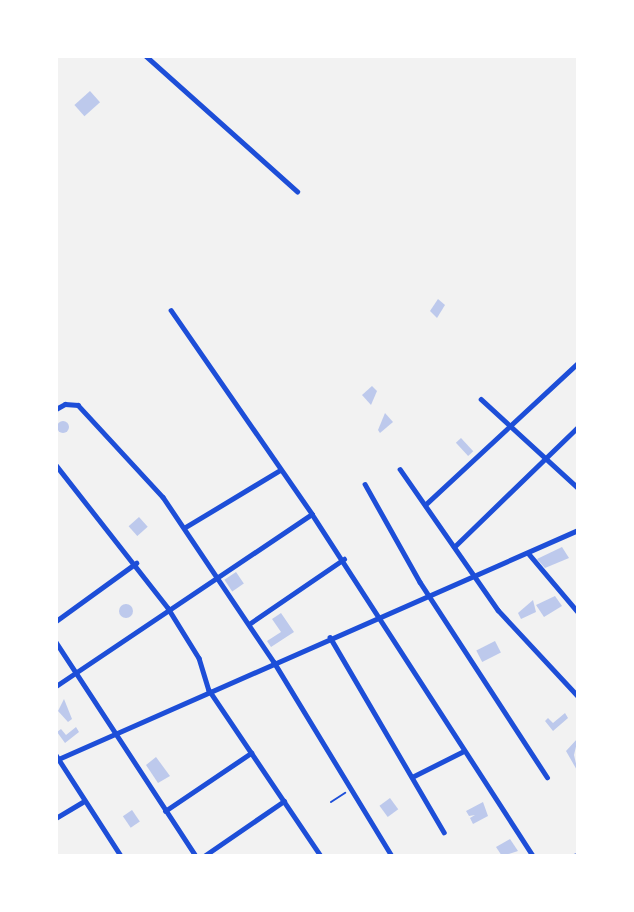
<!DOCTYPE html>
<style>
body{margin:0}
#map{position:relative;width:634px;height:912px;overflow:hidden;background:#f2f2f2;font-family:Mulish,sans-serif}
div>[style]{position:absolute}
.building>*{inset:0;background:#bdc9ec;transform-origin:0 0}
.round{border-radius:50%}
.path>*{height:2px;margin:-1px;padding:0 1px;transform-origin:1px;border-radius:1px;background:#1d4ed8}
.minor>*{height:4.5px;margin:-2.25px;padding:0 2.25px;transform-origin:2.25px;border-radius:2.25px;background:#1d4ed8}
.tertiary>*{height:5px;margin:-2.5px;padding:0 2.5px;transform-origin:2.5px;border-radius:2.5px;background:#1d4ed8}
span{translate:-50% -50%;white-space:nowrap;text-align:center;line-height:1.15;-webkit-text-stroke:6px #fff;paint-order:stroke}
.frame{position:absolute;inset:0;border:58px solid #fff;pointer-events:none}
</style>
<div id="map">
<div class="building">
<div style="left:90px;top:91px;width:15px;height:21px;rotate:48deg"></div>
<div style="clip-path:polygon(438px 299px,445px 305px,437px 318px,430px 311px)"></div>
<div style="clip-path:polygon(372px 386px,377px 391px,371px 405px,362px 395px)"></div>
<div style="clip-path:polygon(385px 413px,393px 422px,380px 433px,378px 430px)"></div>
<div class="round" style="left:57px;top:421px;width:12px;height:12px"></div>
<div style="left:461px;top:438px;width:18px;height:7px;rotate:47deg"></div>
<div style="left:139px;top:517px;width:13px;height:14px;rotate:48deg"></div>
<div style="clip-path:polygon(562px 547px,569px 558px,545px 568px,537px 559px)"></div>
<div style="left:236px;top:572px;width:14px;height:14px;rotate:56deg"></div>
<div style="clip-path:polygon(555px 596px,562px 606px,544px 617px,536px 605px)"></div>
<div style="clip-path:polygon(533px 600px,536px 612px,521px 619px,518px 613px)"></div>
<div class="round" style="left:119px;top:604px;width:14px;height:14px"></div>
<div style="clip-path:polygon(281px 613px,294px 632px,271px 647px,267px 641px,281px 632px,272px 619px)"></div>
<div style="left:495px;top:641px;width:13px;height:21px;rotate:63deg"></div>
<div style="clip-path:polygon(64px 699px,72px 719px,68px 722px,58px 711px)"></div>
<div style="clip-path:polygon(565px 713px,568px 718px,553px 731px,545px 721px,548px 718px,553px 723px)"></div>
<div style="clip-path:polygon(76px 727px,79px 732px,65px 743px,57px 732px,61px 729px,66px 735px)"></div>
<div style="clip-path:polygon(578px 738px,574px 755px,578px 772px,566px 751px)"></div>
<div style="clip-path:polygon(156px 757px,170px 776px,158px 783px,146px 765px)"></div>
<div style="left:390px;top:798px;width:14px;height:13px;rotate:54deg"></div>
<div style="clip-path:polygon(483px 802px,488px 816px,473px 824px,470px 818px,475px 815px,469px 816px,466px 811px)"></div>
<div style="left:132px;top:810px;width:14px;height:11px;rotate:56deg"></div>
<div style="clip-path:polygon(510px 839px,518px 851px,502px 856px,496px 847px)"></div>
</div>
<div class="path">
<div style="left:331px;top:802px;width:17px;rotate:-33deg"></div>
</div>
<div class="minor">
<div style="left:146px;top:56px;width:203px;rotate:41.8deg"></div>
<div style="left:171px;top:310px;width:248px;rotate:55.3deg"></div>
<div style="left:481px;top:399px;width:132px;rotate:42.5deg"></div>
<div style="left:56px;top:409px;width:10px;rotate:-29deg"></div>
<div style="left:65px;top:404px;width:13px;rotate:4deg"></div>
<div style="left:78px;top:405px;width:125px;rotate:47.3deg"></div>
<div style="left:163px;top:497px;width:199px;rotate:56.1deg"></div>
<div style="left:274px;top:662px;width:227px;rotate:58.7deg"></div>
<div style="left:56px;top:465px;width:182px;rotate:51.9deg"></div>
<div style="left:168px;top:608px;width:59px;rotate:58.2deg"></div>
<div style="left:199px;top:658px;width:34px;rotate:73deg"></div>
<div style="left:209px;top:690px;width:200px;rotate:56deg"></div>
<div style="left:400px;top:469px;width:172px;rotate:55.2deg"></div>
<div style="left:498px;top:610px;width:117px;rotate:47.1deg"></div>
<div style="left:365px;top:484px;width:112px;rotate:60.7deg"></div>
<div style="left:420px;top:582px;width:233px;rotate:56.9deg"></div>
<div style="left:425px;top:505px;width:209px;rotate:-42.9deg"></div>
<div style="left:184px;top:528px;width:112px;rotate:-31.1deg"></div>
<div style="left:454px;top:547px;width:173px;rotate:-44.1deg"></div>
<div style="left:529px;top:554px;width:76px;rotate:49.8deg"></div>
<div style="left:56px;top:621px;width:99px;rotate:-35.9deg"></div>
<div style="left:249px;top:624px;width:115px;rotate:-34.4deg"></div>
<div style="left:330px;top:637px;width:226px;rotate:59.7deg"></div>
<div style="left:56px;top:642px;width:256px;rotate:56.8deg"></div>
<div style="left:56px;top:686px;width:308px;rotate:-33.9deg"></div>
<div style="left:312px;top:514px;width:407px;rotate:57.1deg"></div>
<div style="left:56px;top:755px;width:120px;rotate:57.2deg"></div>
<div style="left:412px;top:777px;width:58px;rotate:-26.6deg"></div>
<div style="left:165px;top:811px;width:104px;rotate:-34deg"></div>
<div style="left:56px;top:818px;width:31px;rotate:-31deg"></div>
<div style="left:204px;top:856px;width:97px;rotate:-34.5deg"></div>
<div style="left:574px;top:856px;width:4px;rotate:-14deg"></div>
</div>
<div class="tertiary">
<div style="left:56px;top:760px;width:570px;rotate:-23.78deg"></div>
</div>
<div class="frame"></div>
</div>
